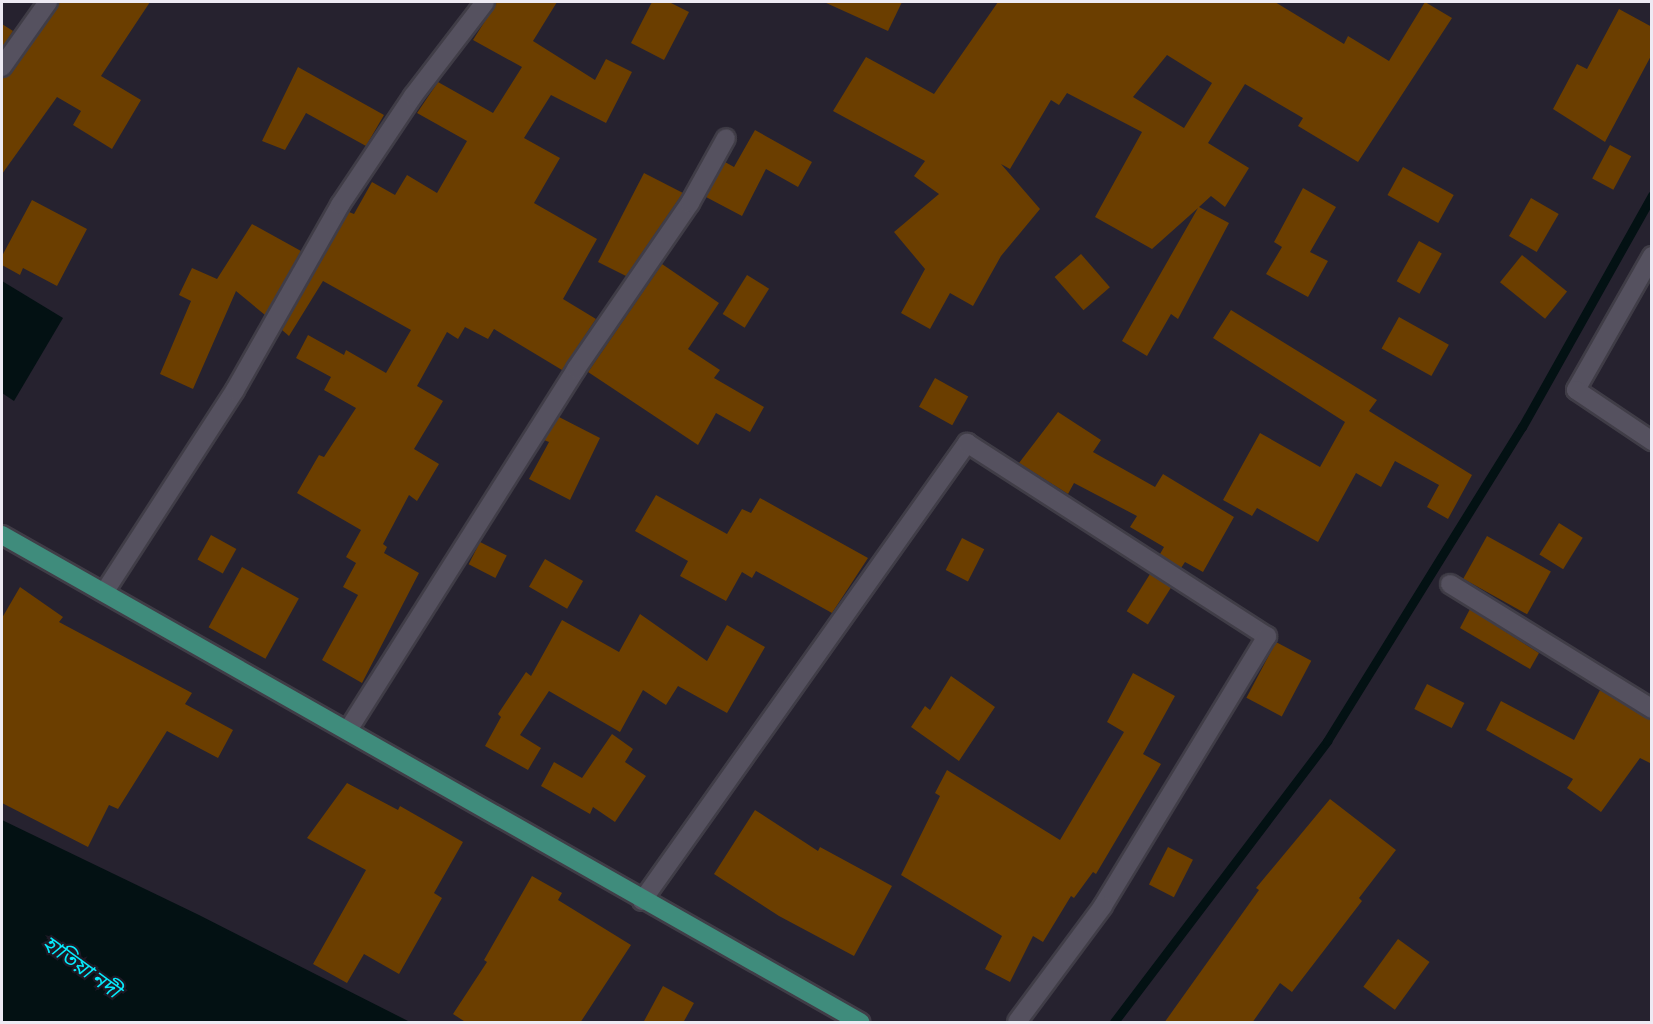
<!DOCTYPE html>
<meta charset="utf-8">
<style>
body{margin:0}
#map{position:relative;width:1653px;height:1024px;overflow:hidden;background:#26222f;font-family:Barlow,"Noto Sans Bengali",sans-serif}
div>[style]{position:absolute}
.water>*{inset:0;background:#031113}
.stream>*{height:9px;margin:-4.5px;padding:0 4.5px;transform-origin:4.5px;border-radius:4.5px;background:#031113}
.building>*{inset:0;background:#6b3e00;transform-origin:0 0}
.roads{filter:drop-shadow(2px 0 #403d47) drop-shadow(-2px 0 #403d47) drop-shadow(0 2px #403d47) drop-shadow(0 -2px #403d47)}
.minor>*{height:18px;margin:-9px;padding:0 9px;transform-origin:9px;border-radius:9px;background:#55515f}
.primary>*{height:18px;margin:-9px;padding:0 9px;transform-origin:9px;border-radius:9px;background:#3f8c7c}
span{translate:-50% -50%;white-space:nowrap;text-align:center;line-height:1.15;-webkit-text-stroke:4.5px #1d1925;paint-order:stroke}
.water-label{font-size:21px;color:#06ebfc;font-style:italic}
.frame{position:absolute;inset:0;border:3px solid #edeaf3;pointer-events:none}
</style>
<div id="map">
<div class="water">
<div style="clip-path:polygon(2px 281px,63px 318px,14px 401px,2px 393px)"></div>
<div style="clip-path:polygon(2px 820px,199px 915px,410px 1022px,2px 1022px)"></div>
</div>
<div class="stream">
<div style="left:1114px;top:1022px;width:353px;rotate:-52.8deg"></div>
<div style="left:1327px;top:741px;width:370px;rotate:-58.2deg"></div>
<div style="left:1522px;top:427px;width:266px;rotate:-60.7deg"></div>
</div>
<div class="building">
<div style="clip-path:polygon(59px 2px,150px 2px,101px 76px,141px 100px,112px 149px,73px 125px,81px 111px,57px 97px,2px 174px,2px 78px,11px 74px)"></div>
<div style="clip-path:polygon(497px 2px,557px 2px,533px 41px,595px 80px,606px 59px,632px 72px,606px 123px,551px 95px,524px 138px,560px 158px,534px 203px,597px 239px,563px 299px,596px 319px,562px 370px,494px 329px,488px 339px,465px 327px,458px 339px,447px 332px,417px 386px,443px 401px,414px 449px,439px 464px,417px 501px,409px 495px,383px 544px,387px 547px,384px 553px,419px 573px,362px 683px,322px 660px,358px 595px,343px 587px,356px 563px,346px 557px,361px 530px,297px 493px,319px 455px,324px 457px,356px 408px,324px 390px,331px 377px,296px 358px,308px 335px,344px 355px,346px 350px,386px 373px,411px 330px,323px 281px,289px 336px,282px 330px,349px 212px,354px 214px,372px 182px,395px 195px,407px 175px,437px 193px,467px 141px,417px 113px,438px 82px,493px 113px,522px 67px,473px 40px)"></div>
<div style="clip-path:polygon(652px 2px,669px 2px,689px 12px,664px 60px,631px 43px)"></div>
<div style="clip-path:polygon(824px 2px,902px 2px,888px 31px)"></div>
<div style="clip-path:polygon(evenodd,998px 2px,1275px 2px,1344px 44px,1348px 36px,1389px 61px,1425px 2px,1452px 18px,1358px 162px,1298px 126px,1303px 118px,1245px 84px,1208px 143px,1249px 168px,1225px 207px,1211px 196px,1199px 207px,1229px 223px,1178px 319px,1171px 314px,1147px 356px,1122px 341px,1198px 208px,1152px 249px,1095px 217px,1142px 132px,1067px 93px,1059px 105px,1051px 100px,1010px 169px,1001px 164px,1040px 209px,1001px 256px,973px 306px,950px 293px,930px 329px,901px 313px,925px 269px,894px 232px,939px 194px,914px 176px,925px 161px,833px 111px,866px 57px,934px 94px,998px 2px,1167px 55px,1212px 83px,1184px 128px,1133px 97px,1167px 55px)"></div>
<div style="clip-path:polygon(1619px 9px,1652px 27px,1652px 54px,1605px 142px,1553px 109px,1577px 64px,1587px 69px)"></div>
<div style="clip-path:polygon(2px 24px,13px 31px,2px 48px)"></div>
<div style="clip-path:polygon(298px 67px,384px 115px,366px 146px,306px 113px,285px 150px,262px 141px)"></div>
<div style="clip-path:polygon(755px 130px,812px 162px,798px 187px,766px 169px,742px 216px,706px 197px,725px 162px,734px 167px)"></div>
<div style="left:1610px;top:145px;width:24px;height:38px;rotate:28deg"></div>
<div style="left:1403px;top:167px;width:58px;height:32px;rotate:29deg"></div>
<div style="clip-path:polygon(644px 173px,683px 193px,626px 276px,598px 262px)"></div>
<div style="clip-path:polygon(1303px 188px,1336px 207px,1310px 252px,1328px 261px,1308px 297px,1266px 274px,1282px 247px,1274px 242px)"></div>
<div style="left:1531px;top:198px;width:32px;height:44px;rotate:30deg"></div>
<div style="clip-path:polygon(32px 200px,87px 229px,57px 286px,23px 268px,20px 275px,2px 265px,2px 256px)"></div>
<div style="clip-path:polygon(252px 224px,301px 251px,265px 315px,236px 291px,193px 389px,160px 374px,191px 301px,179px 295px,192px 268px,217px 279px)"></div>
<div style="left:1419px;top:241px;width:26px;height:46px;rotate:29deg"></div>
<div style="left:1081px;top:254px;width:44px;height:35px;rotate:49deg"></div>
<div style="left:1522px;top:255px;width:58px;height:35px;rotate:39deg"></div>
<div style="clip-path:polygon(662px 264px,719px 303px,688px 349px,720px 370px,714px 378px,764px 407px,750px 432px,716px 413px,698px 445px,588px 372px)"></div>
<div style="left:747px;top:275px;width:26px;height:46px;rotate:32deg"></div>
<div style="clip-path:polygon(1231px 310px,1377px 400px,1369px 411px,1472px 475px,1448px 519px,1427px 507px,1439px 485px,1395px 461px,1381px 487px,1356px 473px,1318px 542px,1257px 508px,1252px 516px,1223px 500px,1260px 433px,1320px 467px,1345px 422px,1213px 338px)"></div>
<div style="left:1399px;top:317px;width:57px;height:36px;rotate:29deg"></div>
<div style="left:935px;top:378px;width:38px;height:33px;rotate:29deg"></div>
<div style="clip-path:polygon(1058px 412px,1101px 440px,1093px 452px,1155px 487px,1163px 474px,1234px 517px,1203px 572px,1185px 562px,1181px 568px,1160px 554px,1164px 547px,1130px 527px,1137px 516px,1074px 483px,1068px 494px,1019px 463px)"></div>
<div style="clip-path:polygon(559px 417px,600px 438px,570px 500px,529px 479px,549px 442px,544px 440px)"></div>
<div style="clip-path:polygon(656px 495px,727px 534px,742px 509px,751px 513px,760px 498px,868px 558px,832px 613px,756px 571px,752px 578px,742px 572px,726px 601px,680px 576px,688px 561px,635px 531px)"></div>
<div style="left:1559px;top:523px;width:28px;height:37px;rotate:32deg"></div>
<div style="left:211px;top:535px;width:29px;height:28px;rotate:29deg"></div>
<div style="left:1487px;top:536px;width:73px;height:49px;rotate:29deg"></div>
<div style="left:962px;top:538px;width:25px;height:36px;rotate:27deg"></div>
<div style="left:480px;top:542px;width:30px;height:25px;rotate:27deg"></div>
<div style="left:545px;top:559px;width:44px;height:32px;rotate:30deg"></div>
<div style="left:242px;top:567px;width:65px;height:69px;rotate:29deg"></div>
<div style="left:1150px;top:574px;width:25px;height:44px;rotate:32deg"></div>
<div style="clip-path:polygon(20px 587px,63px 617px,59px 622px,192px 693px,185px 704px,233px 730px,218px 758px,167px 731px,118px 809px,109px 805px,88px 847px,2px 803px,2px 618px)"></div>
<div style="clip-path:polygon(1470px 609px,1539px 653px,1530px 669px,1460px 628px)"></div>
<div style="clip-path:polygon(640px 614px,707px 661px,727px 625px,765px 647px,727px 713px,678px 686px,666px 705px,643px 690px,620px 732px,549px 691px,520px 735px,541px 748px,528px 770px,485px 746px,501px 717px,498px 714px,526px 672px,531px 676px,562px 620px,619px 652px)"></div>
<div style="left:1276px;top:642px;width:40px;height:63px;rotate:28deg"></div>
<div style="clip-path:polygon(1133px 673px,1175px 696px,1143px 754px,1161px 764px,1096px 874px,1093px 872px,1074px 898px,1071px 896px,1043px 942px,1033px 936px,1010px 982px,985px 969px,1002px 936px,901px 875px,940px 796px,935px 793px,947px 770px,1060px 840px,1124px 732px,1107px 722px)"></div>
<div style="clip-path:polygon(951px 676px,995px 707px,959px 761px,911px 727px,925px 706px,930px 710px)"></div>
<div style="left:1427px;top:684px;width:42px;height:28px;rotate:27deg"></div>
<div style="clip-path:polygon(1600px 690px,1652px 721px,1652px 764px,1640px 758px,1601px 812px,1567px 788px,1573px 779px,1486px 730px,1501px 701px,1574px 740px)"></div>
<div style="clip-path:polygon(612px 734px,633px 749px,625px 762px,646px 776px,615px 822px,593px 807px,590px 814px,541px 786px,554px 762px,582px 778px)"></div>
<div style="clip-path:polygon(347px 783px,398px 810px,400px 806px,463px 842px,434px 893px,442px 898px,399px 974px,364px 954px,347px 983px,313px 964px,366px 870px,307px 838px)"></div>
<div style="clip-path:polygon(1330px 799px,1396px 850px,1359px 898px,1362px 901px,1292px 992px,1280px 983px,1252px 1023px,1164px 1023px,1259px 890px,1256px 888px)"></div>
<div style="clip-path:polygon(755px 810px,818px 851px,820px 847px,892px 886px,854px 956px,779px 916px,714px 874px)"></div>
<div style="left:1168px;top:847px;width:28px;height:42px;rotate:27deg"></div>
<div style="clip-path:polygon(532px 876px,562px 893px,558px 900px,631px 945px,580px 1023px,467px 1023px,453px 1014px,487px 962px,484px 960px)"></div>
<div style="left:1398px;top:939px;width:39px;height:59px;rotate:36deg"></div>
<div style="clip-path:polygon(663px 986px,694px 1003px,683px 1023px,643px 1023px)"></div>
</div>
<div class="roads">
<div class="minor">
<div style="left:2px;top:67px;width:80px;rotate:-54.7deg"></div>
<div style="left:1652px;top:256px;width:154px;rotate:119.6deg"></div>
<div style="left:1576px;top:390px;width:92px;rotate:33.9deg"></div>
<div style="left:1450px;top:584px;width:238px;rotate:31.7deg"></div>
<div style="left:105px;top:591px;width:239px;rotate:-57.1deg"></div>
<div style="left:235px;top:390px;width:213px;rotate:-60.4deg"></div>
<div style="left:340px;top:205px;width:131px;rotate:-56.2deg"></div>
<div style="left:413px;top:96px;width:118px;rotate:-52.5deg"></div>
<div style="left:348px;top:730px;width:427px;rotate:-57.7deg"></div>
<div style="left:576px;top:369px;width:201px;rotate:-55.5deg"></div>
<div style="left:690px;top:203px;width:74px;rotate:-61deg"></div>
<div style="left:642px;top:901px;width:562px;rotate:-54.64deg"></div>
<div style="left:967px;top:443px;width:357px;rotate:32.8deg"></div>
<div style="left:1267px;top:636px;width:316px;rotate:121.3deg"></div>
<div style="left:1103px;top:906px;width:144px;rotate:126.6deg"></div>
</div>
<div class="primary">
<div style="left:2px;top:535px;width:987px;rotate:29.58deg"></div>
</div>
</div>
<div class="water-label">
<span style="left:82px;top:966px;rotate:36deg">হাতিয়া নদী</span>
</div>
<div class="frame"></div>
</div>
